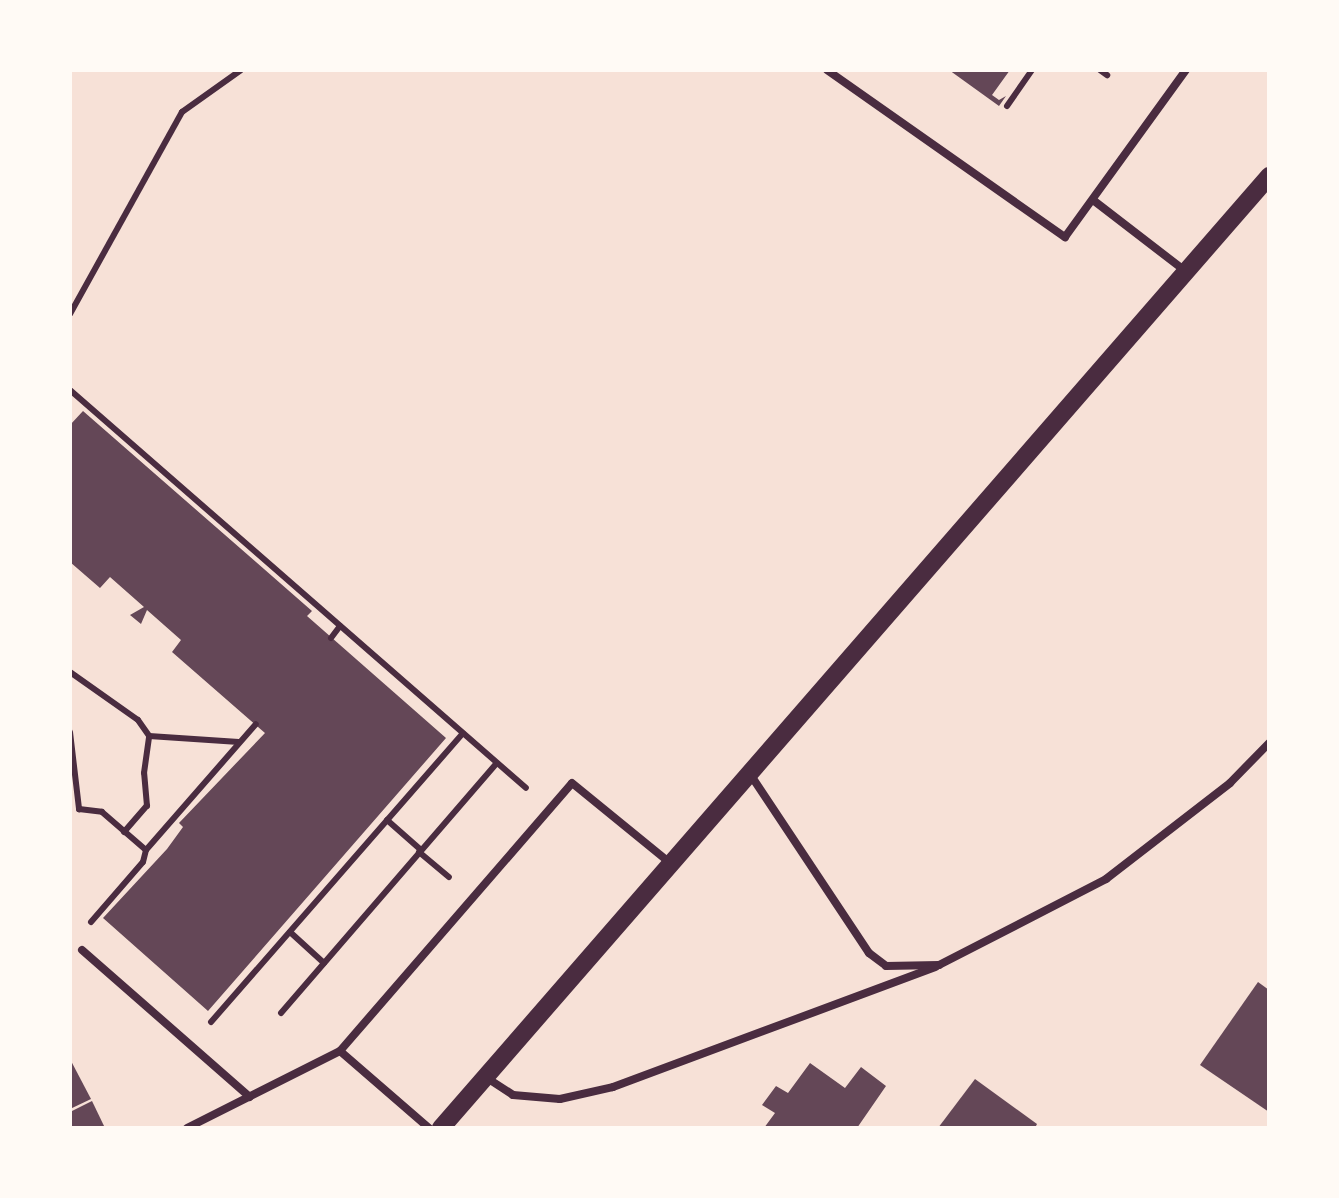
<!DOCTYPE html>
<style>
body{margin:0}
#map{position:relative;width:1339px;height:1198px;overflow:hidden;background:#f7e1d7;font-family:Overpass,sans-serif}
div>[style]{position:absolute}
.building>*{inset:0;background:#644757}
.path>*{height:6px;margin:-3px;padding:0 3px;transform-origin:3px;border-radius:3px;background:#4a2c40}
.service>*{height:8px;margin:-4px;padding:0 4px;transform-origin:4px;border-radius:4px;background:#4a2c40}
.tertiary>*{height:18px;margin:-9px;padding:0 9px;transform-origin:9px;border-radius:9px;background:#4a2c40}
span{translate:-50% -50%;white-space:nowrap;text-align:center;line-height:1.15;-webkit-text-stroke:8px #fffaf5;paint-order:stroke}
.frame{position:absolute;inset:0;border:72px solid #fffaf5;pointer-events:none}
</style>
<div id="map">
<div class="building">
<div style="clip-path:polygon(949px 70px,1010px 70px,992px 95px,999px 100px,1006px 96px,999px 106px)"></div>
<div style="clip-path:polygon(83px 411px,312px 611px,307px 616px,446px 738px,208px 1011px,103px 918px,167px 849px,183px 827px,179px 823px,265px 733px,172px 652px,181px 640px,147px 610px,141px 624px,130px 615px,144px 607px,110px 577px,100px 588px,70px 562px,70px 425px)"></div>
<div style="clip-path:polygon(1258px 982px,1269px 990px,1269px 1112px,1200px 1065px)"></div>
<div style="clip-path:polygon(70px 1059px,91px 1099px,70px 1109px)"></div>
<div style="clip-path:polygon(810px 1063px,845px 1088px,861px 1067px,886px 1086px,857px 1128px,764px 1128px,775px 1113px,762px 1105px,776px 1086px,788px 1093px)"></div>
<div style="clip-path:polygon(975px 1079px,1037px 1124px,1035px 1128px,938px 1128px)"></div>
<div style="clip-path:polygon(92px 1101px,105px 1128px,70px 1128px,70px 1112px)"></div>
</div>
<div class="path">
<div style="left:1100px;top:70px;width:9px;rotate:36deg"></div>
<div style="left:1007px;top:106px;width:44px;rotate:-55.2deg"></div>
<div style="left:70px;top:314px;width:231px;rotate:-61deg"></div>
<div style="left:182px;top:112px;width:72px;rotate:-35.4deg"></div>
<div style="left:70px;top:390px;width:605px;rotate:41.11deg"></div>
<div style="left:331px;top:638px;width:15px;rotate:-53deg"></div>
<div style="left:70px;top:672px;width:83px;rotate:35.2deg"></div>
<div style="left:138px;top:720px;width:19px;rotate:55deg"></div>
<div style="left:149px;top:736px;width:90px;rotate:3.8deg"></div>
<div style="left:70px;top:732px;width:78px;rotate:83.3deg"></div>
<div style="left:79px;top:809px;width:23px;rotate:7deg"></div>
<div style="left:102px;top:812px;width:58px;rotate:40.8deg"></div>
<div style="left:387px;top:820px;width:45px;rotate:41.4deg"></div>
<div style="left:124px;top:832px;width:35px;rotate:-49deg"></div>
<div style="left:147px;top:806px;width:33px;rotate:-95deg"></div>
<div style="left:144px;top:773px;width:37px;rotate:-82deg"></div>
<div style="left:419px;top:852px;width:39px;rotate:40deg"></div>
<div style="left:91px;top:922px;width:79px;rotate:-49.1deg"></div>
<div style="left:143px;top:862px;width:12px;rotate:-76deg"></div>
<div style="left:146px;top:850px;width:167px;rotate:-48.9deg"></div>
<div style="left:290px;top:932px;width:46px;rotate:42.4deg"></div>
<div style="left:281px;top:1013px;width:330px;rotate:-49.2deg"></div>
<div style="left:211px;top:1022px;width:383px;rotate:-48.9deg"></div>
</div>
<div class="service">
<div style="left:827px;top:70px;width:291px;rotate:35.1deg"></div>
<div style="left:1065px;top:237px;width:206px;rotate:-54.1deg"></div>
<div style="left:1093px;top:200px;width:115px;rotate:37.6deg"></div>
<div style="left:750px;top:774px;width:215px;rotate:56.4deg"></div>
<div style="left:869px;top:953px;width:21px;rotate:37deg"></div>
<div style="left:886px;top:966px;width:53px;rotate:-1.1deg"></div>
<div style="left:939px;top:965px;width:188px;rotate:-27.2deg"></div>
<div style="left:1106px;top:879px;width:157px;rotate:-37.7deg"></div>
<div style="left:1230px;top:783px;width:56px;rotate:-45.7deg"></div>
<div style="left:82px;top:950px;width:223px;rotate:41.2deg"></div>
<div style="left:340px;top:1051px;width:354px;rotate:-49.1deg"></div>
<div style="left:572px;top:783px;width:127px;rotate:39.2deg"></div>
<div style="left:487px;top:1078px;width:31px;rotate:33deg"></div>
<div style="left:513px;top:1095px;width:47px;rotate:4.9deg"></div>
<div style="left:560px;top:1099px;width:54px;rotate:-12.8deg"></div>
<div style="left:613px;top:1087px;width:344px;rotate:-20.4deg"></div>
<div style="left:187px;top:1128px;width:171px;rotate:-26.7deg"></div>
<div style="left:340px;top:1051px;width:118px;rotate:40.9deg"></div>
</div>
<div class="tertiary">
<div style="left:441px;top:1128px;width:1262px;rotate:-48.98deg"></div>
</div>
<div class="frame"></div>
</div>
